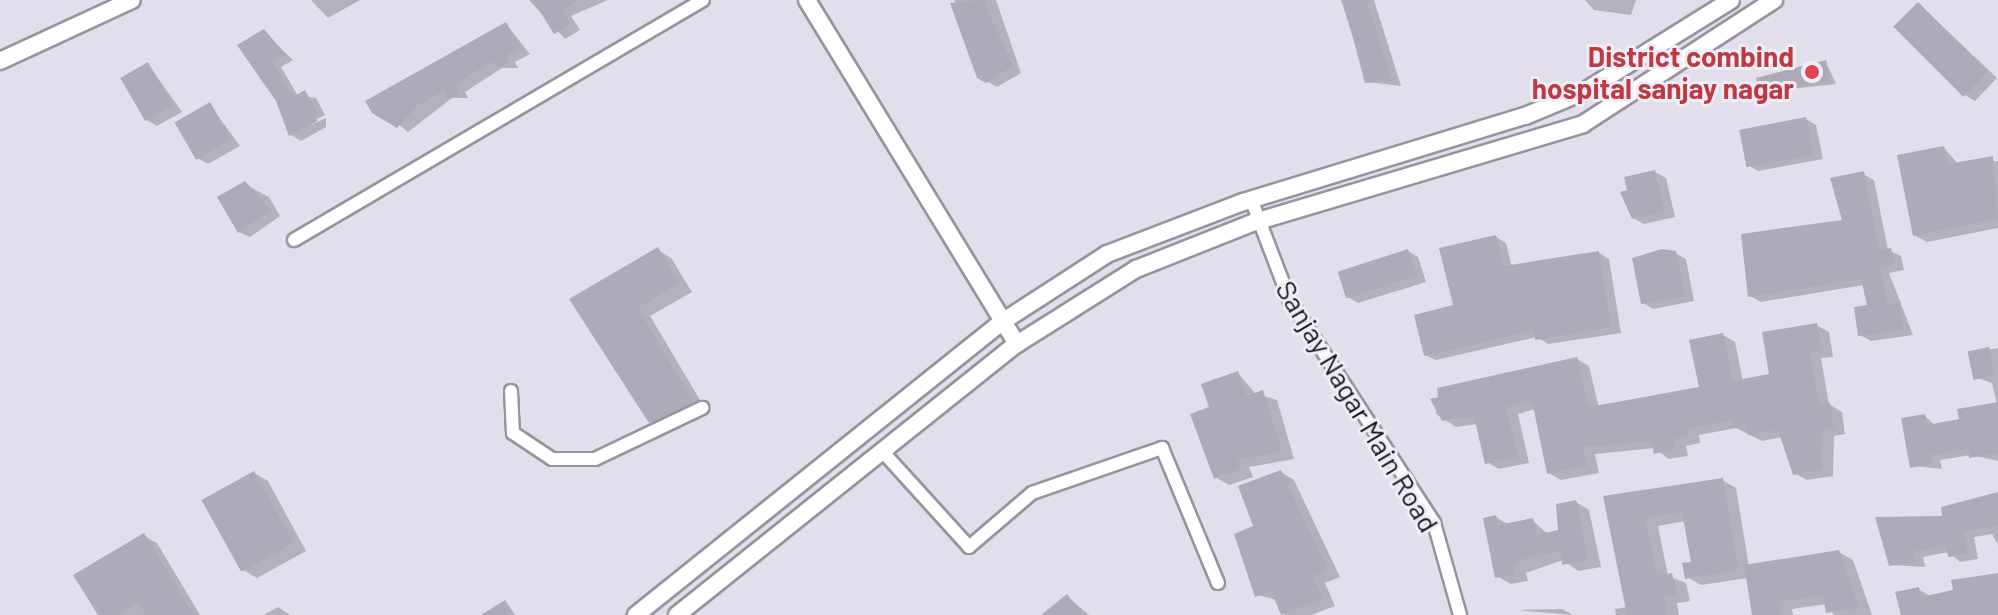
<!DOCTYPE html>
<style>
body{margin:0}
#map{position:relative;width:1998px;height:615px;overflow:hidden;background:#e3deeb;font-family:Barlow,sans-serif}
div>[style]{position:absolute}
.shadow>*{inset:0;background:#0003}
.building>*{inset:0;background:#aeabb8;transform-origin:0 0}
.roads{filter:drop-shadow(2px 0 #98939f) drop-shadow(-2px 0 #98939f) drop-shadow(0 2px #98939f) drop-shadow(0 -2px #98939f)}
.minor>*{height:12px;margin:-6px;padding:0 6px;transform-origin:6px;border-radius:6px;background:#fff}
.tertiary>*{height:16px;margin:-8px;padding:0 8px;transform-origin:8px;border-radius:8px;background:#fff}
.dots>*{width:22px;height:22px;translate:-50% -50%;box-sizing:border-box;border:4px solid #f0ecf8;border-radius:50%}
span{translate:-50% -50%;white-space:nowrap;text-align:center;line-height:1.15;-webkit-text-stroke:6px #f0ecf8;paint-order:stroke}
.health-label{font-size:28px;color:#be3a42;font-weight:700}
.right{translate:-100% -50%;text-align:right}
.street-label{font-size:28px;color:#161419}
</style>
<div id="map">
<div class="shadow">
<div style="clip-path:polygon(311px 0,360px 0,328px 18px)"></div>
<div style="clip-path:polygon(529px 0,608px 0,571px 16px,580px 30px,565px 39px)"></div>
<div style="clip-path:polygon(954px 0,996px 0,1021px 73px,997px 87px,979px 77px)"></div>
<div style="clip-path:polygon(1341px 0,1374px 0,1401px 86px,1367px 82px)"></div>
<div style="clip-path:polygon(1585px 0,1636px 0,1631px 15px,1594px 10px)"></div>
<div style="clip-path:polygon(1919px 4px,1997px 78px,1975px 101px,1965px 95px)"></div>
<div style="clip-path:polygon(506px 24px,530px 54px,515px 62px,518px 68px,502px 68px,465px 92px,468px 98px,452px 98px,408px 132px,369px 101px)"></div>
<div style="clip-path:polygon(264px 32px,293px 60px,281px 67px,298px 96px,316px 98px,325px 115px,295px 131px,326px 118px,326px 127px,301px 141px,291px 135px,278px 100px)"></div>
<div style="clip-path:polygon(1826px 62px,1836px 84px,1762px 92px)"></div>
<div style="clip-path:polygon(148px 64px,182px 112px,157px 126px,147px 120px)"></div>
<div style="clip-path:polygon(210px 105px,240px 146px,208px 164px,197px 158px)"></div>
<div style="clip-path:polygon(1806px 119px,1816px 125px,1823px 159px,1758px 171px,1748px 165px)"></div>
<div style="clip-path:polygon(1944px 148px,1958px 164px,1998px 161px,1998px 228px,1927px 242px,1914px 235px)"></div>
<div style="clip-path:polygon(1655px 172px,1666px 178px,1675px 217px,1644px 224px,1633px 218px)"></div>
<div style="clip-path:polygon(1863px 174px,1874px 180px,1888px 250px,1901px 256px,1904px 270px,1889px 273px,1913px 335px,1871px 341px,1860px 335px,1869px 307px,1864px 285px,1761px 302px,1750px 296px,1844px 222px)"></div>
<div style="clip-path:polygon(245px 184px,269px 197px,280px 216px,250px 237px,239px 232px)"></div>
<div style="clip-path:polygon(1496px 237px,1506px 243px,1512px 267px,1599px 253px,1609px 259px,1621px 333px,1548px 344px,1537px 337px,1436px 360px,1425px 355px)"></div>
<div style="clip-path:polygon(658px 250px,671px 258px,692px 292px,650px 316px,706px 410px,664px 430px,651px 422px,572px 300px)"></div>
<div style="clip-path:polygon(1408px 251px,1418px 257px,1426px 282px,1358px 303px,1348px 297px)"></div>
<div style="clip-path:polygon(1675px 253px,1686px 259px,1694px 301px,1653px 309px,1643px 303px)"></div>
<div style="clip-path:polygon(1816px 325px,1829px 332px,1833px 357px,1821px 358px,1829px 404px,1842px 412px,1845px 434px,1834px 436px,1833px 476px,1807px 480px,1794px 473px,1783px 437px,1762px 441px,1736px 428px,1699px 435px,1700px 443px,1686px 446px,1688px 456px,1668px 459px,1655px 448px,1595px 454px,1599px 473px,1561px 480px,1549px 473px,1536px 409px,1518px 414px,1529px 463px,1499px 469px,1487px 462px,1478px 424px,1456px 427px,1436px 414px,1438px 390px,1577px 359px,1589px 366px,1599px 408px,1701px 389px,1723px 335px,1735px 342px,1743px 381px,1771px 375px)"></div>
<div style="clip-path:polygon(1998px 348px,1998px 461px,1971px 455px,1940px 460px,1942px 469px,1912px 466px,1925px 416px,1935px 425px,1961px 421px,1997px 404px,1992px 383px,1977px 378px,1971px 353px)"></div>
<div style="clip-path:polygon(1238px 373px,1256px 394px,1277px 400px,1294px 459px,1249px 467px,1253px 477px,1229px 485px,1215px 477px,1212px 408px)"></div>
<div style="clip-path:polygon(1281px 472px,1294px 480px,1340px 577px,1325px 583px,1335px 606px,1311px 615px,1285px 615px,1277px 600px,1257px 595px,1255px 528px)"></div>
<div style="clip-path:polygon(254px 473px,268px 481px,306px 551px,257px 578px,243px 570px)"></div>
<div style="clip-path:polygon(1722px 480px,1736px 488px,1749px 567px,1839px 552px,1853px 560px,1872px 615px,1834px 615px,1827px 604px,1792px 609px,1793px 615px,1754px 615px,1748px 578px,1701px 585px,1687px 577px,1693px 564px,1686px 521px,1658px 526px,1668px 576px,1686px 583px,1690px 601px,1677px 603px,1679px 615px,1616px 615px,1615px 609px,1627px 607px,1605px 498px)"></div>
<div style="clip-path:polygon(1998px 494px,1998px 545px,1992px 534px,1974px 537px,1978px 559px,1960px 562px,1949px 552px,1923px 557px,1925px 567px,1890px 565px,1944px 518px,1943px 508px)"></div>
<div style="clip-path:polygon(1576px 502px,1589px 510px,1601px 567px,1578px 571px,1563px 560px,1526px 573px,1528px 581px,1511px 584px,1497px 576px,1496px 517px,1509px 525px,1532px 520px,1548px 534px,1561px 532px)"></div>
<div style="clip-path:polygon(144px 536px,157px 543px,200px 615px,100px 615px)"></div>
<div style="clip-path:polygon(1998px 575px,1998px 615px,1903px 615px,1918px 589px,1932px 597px)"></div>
<div style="clip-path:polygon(1068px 597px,1089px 615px,1044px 615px)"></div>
<div style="clip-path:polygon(278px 607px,290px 615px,264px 615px)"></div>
<div style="clip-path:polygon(1562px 609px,1573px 615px,1517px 610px)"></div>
</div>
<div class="building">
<div style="clip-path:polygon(533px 0,579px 0,563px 10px,571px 24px,554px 34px)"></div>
<div style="clip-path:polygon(983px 0,1013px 66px,986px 83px,977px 78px,950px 3px)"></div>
<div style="clip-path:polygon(1343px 0,1367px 0,1392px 81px,1365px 83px)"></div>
<div style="left:1918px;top:2px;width:99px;height:35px;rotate:45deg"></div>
<div style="clip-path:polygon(506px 22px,521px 48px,506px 56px,509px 62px,498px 68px,494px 61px,469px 75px,456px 86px,459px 92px,448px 98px,444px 91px,418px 105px,397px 128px,372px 113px,365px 101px)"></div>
<div style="clip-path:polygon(264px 29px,285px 54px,272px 61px,293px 97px,305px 90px,315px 108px,317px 121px,289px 136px,276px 101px,237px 45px)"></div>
<div style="clip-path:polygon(1826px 60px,1830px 81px,1760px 93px,1756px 78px)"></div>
<div style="left:148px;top:62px;width:50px;height:32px;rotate:60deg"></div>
<div style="left:210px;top:102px;width:43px;height:41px;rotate:60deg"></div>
<div style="left:1806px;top:117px;width:38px;height:68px;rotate:79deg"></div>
<div style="clip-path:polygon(1944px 146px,1948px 164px,1993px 156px,1998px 219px,1913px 236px,1897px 155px)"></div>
<div style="clip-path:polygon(1655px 170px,1665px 212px,1632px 219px,1620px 192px,1627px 190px,1624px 177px)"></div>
<div style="clip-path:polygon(1864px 171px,1879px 250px,1891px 248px,1895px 264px,1880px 268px,1888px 304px,1899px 302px,1904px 330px,1858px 336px,1854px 307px,1867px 305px,1861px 279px,1748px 297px,1741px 234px,1842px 220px,1830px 178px)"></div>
<div style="clip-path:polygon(245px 181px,271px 210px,238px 233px,217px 197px)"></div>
<div style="clip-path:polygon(1496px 235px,1504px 266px,1599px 251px,1611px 327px,1535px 340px,1534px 330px,1424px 356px,1414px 315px,1453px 305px,1439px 248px)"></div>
<div style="clip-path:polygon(658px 247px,679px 283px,638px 308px,693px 402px,649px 423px,569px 299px)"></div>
<div style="left:1408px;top:249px;width:28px;height:74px;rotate:72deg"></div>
<div style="clip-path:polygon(1662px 249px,1676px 251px,1685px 296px,1641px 304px,1632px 258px)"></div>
<div style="clip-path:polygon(1817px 323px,1821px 350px,1810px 352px,1819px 404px,1830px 403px,1834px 428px,1822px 430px,1821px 470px,1793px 475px,1778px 430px,1748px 435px,1746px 425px,1732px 428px,1731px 420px,1688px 429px,1689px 436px,1674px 439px,1676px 449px,1654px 454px,1652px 441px,1583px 447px,1587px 466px,1547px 474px,1532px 401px,1506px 407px,1518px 457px,1485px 464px,1474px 417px,1442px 421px,1430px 399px,1439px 397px,1437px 388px,1577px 357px,1589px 407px,1699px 387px,1689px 340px,1723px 333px,1733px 381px,1769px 374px,1762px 332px)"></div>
<div style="left:1989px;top:347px;width:29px;height:22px;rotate:78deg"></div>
<div style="clip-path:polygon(1238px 371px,1247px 396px,1263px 390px,1282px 451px,1237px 460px,1241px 469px,1214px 479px,1190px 414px,1209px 407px,1201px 384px)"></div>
<div style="clip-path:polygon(1998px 402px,1998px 453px,1969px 458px,1968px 449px,1931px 455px,1932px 464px,1910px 468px,1901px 418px,1925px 414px,1927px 425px,1959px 419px,1957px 409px)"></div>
<div style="clip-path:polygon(1281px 470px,1328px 570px,1313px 576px,1323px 598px,1281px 615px,1271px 590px,1255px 597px,1234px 534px,1253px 526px,1238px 486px)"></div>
<div style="left:254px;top:471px;width:82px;height:60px;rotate:61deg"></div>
<div style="clip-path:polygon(1723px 478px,1738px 570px,1685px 579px,1682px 563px,1691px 562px,1682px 512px,1645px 518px,1657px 576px,1672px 573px,1677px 594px,1664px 596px,1667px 615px,1627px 615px,1603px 496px)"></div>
<div style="clip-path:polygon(1998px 492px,1998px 526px,1964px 531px,1968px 554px,1948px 557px,1946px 546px,1914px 551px,1915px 562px,1889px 566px,1875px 517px,1942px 516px,1941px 507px)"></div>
<div style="clip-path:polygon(1576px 500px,1588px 560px,1562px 565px,1560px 551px,1529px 557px,1513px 565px,1515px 574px,1495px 578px,1483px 518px,1496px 515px,1498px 525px,1533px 518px,1537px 535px,1558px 530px,1556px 504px)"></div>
<div style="clip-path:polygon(144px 533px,194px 615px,146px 615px,138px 603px,118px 615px,98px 615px,73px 575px)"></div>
<div style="clip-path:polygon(1839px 550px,1859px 608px,1826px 613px,1823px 595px,1779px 602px,1781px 615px,1752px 615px,1744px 565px)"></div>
<div style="clip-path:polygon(1998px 573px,1998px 615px,1901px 615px,1895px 592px,1919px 587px,1921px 597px,1953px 590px,1951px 580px)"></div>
<div style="clip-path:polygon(1067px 594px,1083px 615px,1041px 615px)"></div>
<div style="clip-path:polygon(505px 600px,515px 615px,481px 615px)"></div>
</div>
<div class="roads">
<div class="minor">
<div style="left:1251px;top:199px;width:109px;rotate:69.1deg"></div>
<div style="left:1290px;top:301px;width:265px;rotate:57deg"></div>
<div style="left:1434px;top:523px;width:96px;rotate:74.2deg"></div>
<div style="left:294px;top:240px;width:474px;rotate:-30.4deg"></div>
<div style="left:511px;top:391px;width:42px;rotate:87.3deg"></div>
<div style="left:513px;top:433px;width:47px;rotate:33.7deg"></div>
<div style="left:552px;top:459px;width:43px"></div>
<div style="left:595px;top:459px;width:119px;rotate:-25.5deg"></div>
<div style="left:883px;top:452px;width:128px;rotate:47.8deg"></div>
<div style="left:969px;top:547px;width:83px;rotate:-40.6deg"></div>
<div style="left:1032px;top:493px;width:138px;rotate:-19.1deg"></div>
<div style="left:1162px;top:448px;width:146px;rotate:67.5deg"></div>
</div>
<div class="tertiary">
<div style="left:807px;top:0;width:403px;rotate:58.6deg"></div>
<div style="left:0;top:61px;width:145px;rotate:-24.8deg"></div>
<div style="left:636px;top:615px;width:469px;rotate:-38.7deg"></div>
<div style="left:1002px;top:322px;width:125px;rotate:-32.9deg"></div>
<div style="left:1107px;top:254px;width:146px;rotate:-20.9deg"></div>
<div style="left:1243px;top:202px;width:295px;rotate:-17deg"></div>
<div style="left:1525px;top:116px;width:65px;rotate:-22.6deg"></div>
<div style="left:1585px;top:91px;width:172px;rotate:-31.9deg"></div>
<div style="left:677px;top:615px;width:435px;rotate:-38.6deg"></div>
<div style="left:1017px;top:344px;width:141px;rotate:-32.2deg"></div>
<div style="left:1136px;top:269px;width:128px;rotate:-21.6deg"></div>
<div style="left:1255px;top:222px;width:342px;rotate:-16.6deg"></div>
<div style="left:1583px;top:124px;width:228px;rotate:-33deg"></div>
</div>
</div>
<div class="dots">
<div style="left:1812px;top:72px;background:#e0444e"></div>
</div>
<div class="health-label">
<span class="right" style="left:1794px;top:72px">District combind<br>hospital sanjay nagar</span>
</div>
<div class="street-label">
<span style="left:1358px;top:406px;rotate:59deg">Sanjay Nagar Main Road</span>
</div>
</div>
